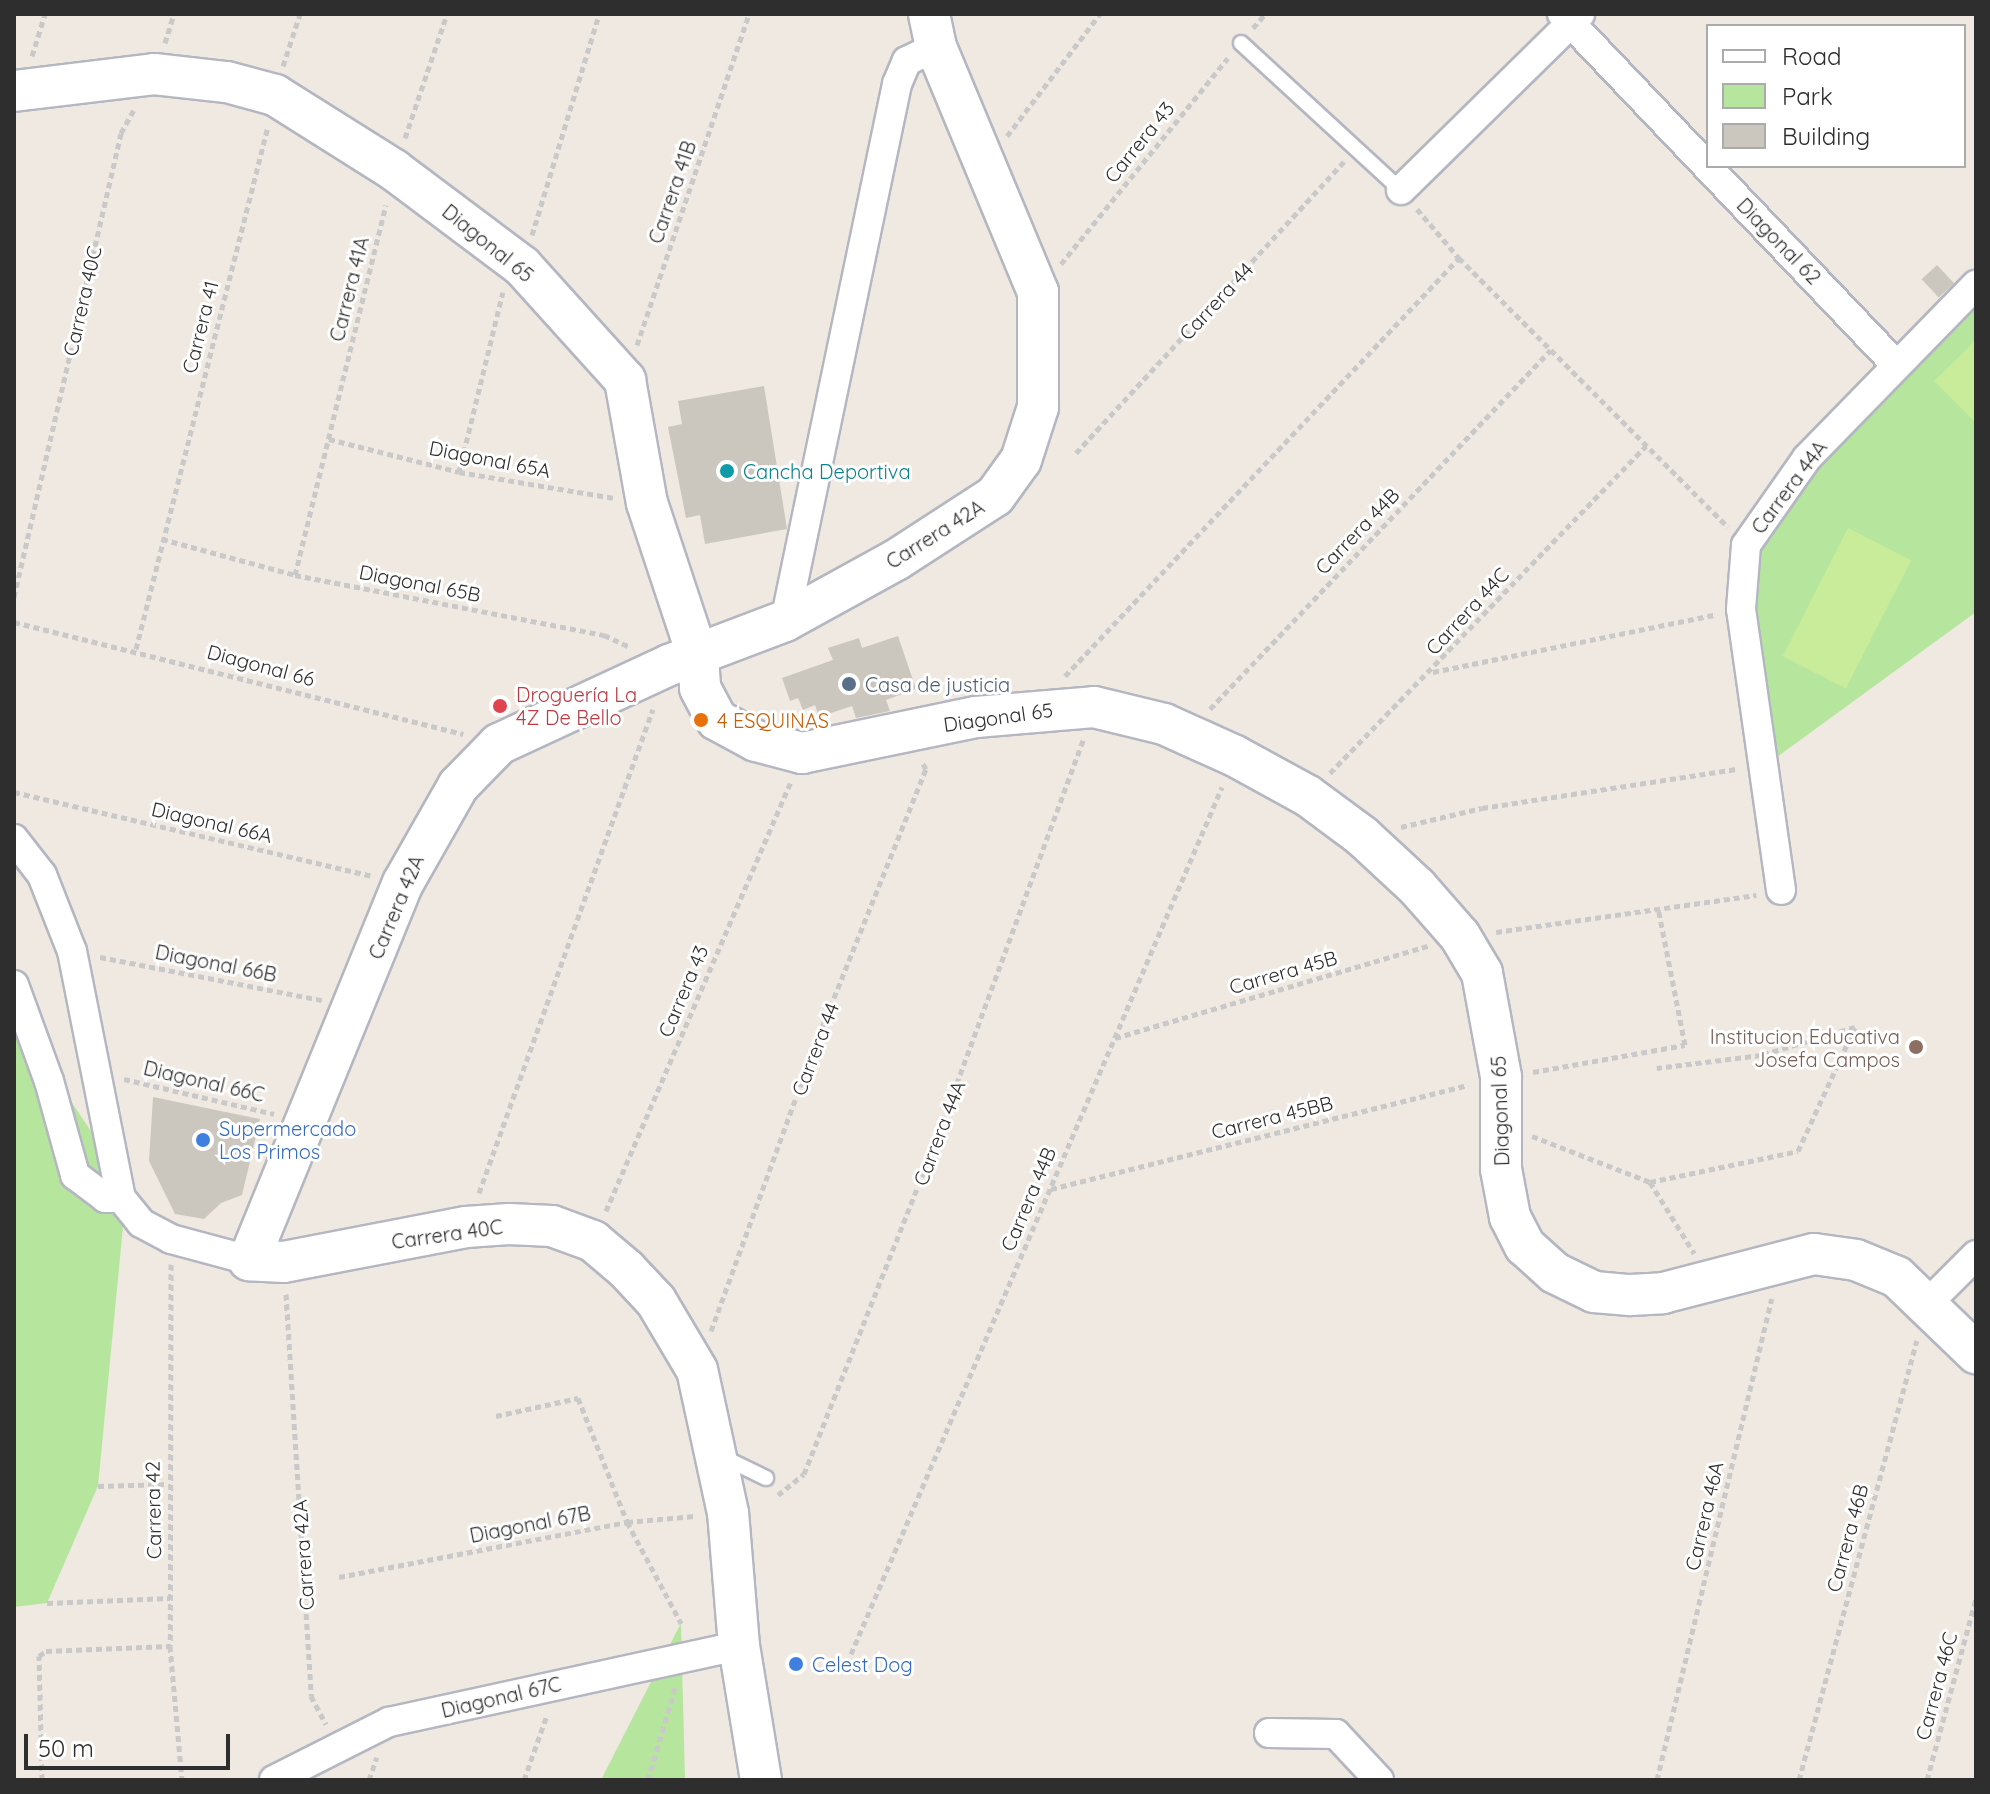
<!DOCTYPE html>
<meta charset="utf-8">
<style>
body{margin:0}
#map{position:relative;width:1990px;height:1794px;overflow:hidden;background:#efe9e1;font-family:Quicksand,sans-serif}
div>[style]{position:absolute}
.green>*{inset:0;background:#b6e59e}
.pitch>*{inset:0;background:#c9ec9a;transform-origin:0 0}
.building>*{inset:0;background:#cbc7bf;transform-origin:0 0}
.path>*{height:5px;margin-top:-2.5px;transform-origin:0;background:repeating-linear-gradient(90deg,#c9c9c9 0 6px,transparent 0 10px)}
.roads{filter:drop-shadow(2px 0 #b4b7c1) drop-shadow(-2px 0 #b4b7c1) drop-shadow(0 2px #b4b7c1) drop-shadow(0 -2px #b4b7c1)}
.lane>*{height:14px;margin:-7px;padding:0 7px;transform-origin:7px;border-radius:7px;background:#fff}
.street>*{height:28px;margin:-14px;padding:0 14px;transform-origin:14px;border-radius:14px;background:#fff}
.secondary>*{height:40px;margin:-20px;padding:0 20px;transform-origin:20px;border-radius:20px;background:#fff}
.dots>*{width:22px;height:22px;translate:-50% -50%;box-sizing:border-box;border:4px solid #fff;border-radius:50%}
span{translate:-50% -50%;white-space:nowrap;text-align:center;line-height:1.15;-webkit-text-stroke:6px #fff;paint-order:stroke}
.street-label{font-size:20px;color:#2e2e2e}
.culture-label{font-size:20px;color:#0d838f}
.left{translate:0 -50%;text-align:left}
.service-label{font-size:20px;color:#4e5e75}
.health-label{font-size:20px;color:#be3a42}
.food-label{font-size:20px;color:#c56008}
.education-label{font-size:20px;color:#785e54}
.right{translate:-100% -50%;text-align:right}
.shop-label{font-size:20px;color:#366cbe}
.frame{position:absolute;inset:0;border:16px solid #2e2e2e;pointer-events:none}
.legend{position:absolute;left:1706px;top:24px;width:260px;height:144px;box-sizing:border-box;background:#fff;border:2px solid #ababab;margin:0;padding:10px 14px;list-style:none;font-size:24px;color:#2e2e2e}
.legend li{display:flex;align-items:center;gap:16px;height:40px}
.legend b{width:40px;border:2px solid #ababab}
.scale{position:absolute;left:24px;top:1734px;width:206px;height:36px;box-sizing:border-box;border:4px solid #2e2e2e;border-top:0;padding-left:10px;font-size:24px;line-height:28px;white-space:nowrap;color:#2e2e2e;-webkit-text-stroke:6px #fff;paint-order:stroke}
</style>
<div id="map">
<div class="green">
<div style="clip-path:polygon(1976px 286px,1976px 612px,1766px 765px,1746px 545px)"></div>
<div style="clip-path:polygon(14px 1016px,127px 1185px,98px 1486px,47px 1603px,14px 1607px)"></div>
<div style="clip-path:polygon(681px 1623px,685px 1780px,601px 1780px)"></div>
</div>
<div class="pitch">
<div style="clip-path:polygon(1976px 340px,1976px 423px,1934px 381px)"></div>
<div style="left:1848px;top:528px;width:71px;height:144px;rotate:27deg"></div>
</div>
<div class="building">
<div style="left:1937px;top:265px;width:25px;height:21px;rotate:47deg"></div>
<div style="clip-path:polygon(764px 386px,787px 529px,705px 544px,700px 515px,686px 518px,668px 427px,682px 424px,678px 401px)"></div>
<div style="clip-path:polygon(898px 636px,916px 689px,886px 700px,890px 711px,856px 718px,852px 706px,819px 717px,815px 705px,803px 710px,798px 698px,790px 701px,782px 678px,833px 660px,828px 648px,859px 638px,862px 648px)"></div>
<div style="clip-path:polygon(153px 1097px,260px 1119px,242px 1195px,221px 1203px,204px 1219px,175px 1214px,149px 1161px)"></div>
</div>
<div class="path">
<div style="left:1253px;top:28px;width:18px;rotate:-49deg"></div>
<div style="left:165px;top:43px;width:30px;rotate:-73deg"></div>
<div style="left:32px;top:56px;width:44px;rotate:-72.8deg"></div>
<div style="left:283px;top:66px;width:55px;rotate:-71.9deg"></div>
<div style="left:1007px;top:136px;width:153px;rotate:-52.7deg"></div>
<div style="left:405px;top:138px;width:131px;rotate:-71.3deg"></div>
<div style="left:1417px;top:209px;width:65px;rotate:49.4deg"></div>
<div style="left:1459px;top:258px;width:380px;rotate:45deg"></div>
<div style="left:532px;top:235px;width:231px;rotate:-73.1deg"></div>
<div style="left:1061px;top:264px;width:265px;rotate:-51deg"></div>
<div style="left:637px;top:345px;width:349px;rotate:-71.3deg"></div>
<div style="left:329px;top:439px;width:134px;rotate:14.2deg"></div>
<div style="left:459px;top:472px;width:157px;rotate:9.5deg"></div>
<div style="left:1076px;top:453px;width:396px;rotate:-47.4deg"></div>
<div style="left:459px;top:472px;width:185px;rotate:-76.3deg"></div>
<div style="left:162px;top:539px;width:138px;rotate:15.1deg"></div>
<div style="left:295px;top:575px;width:315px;rotate:11deg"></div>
<div style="left:604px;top:635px;width:29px;rotate:25deg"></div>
<div style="left:295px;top:575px;width:381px;rotate:-76.2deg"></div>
<div style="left:14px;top:597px;width:476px;rotate:-77deg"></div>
<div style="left:121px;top:133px;width:26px;rotate:-61deg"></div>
<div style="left:14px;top:622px;width:463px;rotate:14deg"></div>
<div style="left:136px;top:649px;width:539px;rotate:-75.83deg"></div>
<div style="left:1433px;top:672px;width:290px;rotate:-11.5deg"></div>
<div style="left:1065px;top:676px;width:574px;rotate:-46.69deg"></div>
<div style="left:1210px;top:709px;width:495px;rotate:-46.5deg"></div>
<div style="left:1330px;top:773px;width:455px;rotate:-46deg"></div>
<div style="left:14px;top:792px;width:367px;rotate:13.2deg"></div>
<div style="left:1401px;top:827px;width:83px;rotate:-13.2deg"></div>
<div style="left:1482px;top:808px;width:259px;rotate:-8.7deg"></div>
<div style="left:1496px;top:932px;width:263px;rotate:-8.1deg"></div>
<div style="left:100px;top:957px;width:226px;rotate:11deg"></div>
<div style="left:1115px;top:1038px;width:326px;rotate:-16.4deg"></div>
<div style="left:1533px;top:1072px;width:154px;rotate:-10.1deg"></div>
<div style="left:1685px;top:1045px;width:136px;rotate:-101.1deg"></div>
<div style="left:124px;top:1079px;width:154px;rotate:13.1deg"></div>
<div style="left:1532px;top:1136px;width:127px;rotate:21.3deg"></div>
<div style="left:1650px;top:1182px;width:84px;rotate:58.2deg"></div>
<div style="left:1650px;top:1182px;width:151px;rotate:-11.8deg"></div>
<div style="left:1798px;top:1151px;width:136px;rotate:-65.3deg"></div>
<div style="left:1855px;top:1027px;width:98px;rotate:163.4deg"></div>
<div style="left:1761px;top:1055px;width:105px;rotate:172.9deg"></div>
<div style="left:1051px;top:1189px;width:430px;rotate:-14deg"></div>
<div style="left:479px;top:1193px;width:514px;rotate:-70.23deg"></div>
<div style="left:606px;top:1211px;width:466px;rotate:-66.7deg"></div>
<div style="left:171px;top:1264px;width:382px;rotate:90.1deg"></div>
<div style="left:170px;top:1646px;width:135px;rotate:84.9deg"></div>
<div style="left:286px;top:1294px;width:403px;rotate:86.4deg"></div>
<div style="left:311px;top:1696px;width:32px;rotate:62deg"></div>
<div style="left:711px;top:1331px;width:315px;rotate:-70deg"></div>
<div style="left:819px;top:1035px;width:287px;rotate:-68.1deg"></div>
<div style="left:926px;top:769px;width:8px;rotate:-120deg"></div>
<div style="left:496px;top:1416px;width:84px;rotate:-12.4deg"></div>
<div style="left:578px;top:1398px;width:133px;rotate:68.4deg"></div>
<div style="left:627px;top:1522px;width:115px;rotate:61.9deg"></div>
<div style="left:98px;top:1486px;width:70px;rotate:-1.6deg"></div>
<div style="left:778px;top:1495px;width:33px;rotate:-39deg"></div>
<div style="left:804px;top:1474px;width:339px;rotate:-68.4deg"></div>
<div style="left:929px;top:1159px;width:449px;rotate:-69.8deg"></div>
<div style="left:339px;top:1577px;width:293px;rotate:-10.8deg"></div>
<div style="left:627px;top:1522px;width:68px;rotate:-5deg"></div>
<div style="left:47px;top:1603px;width:123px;rotate:-2.3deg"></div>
<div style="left:851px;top:1654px;width:943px;rotate:-66.83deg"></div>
<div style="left:42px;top:1780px;width:124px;rotate:-91.4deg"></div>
<div style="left:39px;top:1656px;width:9px;rotate:-36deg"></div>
<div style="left:46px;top:1651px;width:124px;rotate:-2.3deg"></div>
<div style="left:369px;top:1780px;width:24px;rotate:-71deg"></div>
<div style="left:524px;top:1780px;width:69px;rotate:-70.5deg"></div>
<div style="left:648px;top:1780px;width:99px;rotate:-73.6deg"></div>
<div style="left:1657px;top:1780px;width:495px;rotate:-76.6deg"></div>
<div style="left:1799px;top:1780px;width:455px;rotate:-75deg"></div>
<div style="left:1927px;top:1780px;width:188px;rotate:-74.9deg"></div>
</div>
<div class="roads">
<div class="lane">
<div style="left:1241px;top:43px;width:217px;rotate:42.6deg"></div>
<div style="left:723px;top:1457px;width:48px;rotate:26deg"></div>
</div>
<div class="street">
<div style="left:1562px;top:14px;width:485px;rotate:46.4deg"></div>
<div style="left:1401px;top:190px;width:251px;rotate:-44.5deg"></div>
<div style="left:785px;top:621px;width:549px;rotate:-78.22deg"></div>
<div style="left:897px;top:84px;width:25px;rotate:-67deg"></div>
<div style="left:907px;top:61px;width:32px;rotate:-26deg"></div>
<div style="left:14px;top:839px;width:46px;rotate:52.1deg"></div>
<div style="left:42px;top:875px;width:82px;rotate:68.5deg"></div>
<div style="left:72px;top:951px;width:252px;rotate:78.8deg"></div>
<div style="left:121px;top:1198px;width:32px;rotate:51deg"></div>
<div style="left:141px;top:1223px;width:34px;rotate:28deg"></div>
<div style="left:171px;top:1239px;width:81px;rotate:15.1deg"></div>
<div style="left:1781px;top:890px;width:284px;rotate:-98.1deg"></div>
<div style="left:1741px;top:609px;width:64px;rotate:-85.5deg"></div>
<div style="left:1746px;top:545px;width:106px;rotate:-55deg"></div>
<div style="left:1807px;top:458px;width:242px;rotate:-45.7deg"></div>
<div style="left:14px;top:985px;width:102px;rotate:70deg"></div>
<div style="left:49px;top:1081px;width:98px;rotate:74.5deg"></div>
<div style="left:75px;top:1175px;width:38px;rotate:37deg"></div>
<div style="left:105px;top:1198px;width:16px"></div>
<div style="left:1927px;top:1304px;width:69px;rotate:-45deg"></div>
<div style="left:1269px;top:1733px;width:67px;rotate:0.9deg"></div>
<div style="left:1336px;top:1734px;width:63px;rotate:46.9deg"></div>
<div style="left:274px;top:1780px;width:129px;rotate:-26.8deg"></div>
<div style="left:389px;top:1722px;width:358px;rotate:-12.3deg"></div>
</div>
<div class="secondary">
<div style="left:14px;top:91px;width:141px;rotate:-6.9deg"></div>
<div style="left:154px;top:74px;width:73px;rotate:6.3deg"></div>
<div style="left:227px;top:82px;width:50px;rotate:15.2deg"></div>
<div style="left:275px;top:95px;width:141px;rotate:32.2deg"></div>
<div style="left:394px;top:170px;width:160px;rotate:36.9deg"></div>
<div style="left:522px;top:266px;width:154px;rotate:47.9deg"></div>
<div style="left:625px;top:380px;width:125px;rotate:79.9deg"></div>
<div style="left:647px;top:503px;width:162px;rotate:71.7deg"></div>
<div style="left:698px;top:657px;width:31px;rotate:86deg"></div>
<div style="left:700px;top:688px;width:36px;rotate:62deg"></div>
<div style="left:717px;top:720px;width:44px;rotate:28.3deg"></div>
<div style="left:756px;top:741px;width:48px;rotate:14.6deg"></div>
<div style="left:802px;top:753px;width:178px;rotate:-11.7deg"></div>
<div style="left:976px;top:717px;width:118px;rotate:-4.8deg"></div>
<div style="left:1094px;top:707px;width:72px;rotate:13.7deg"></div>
<div style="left:1164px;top:724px;width:78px;rotate:24.3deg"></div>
<div style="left:1235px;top:756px;width:83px;rotate:28.7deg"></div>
<div style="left:1308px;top:796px;width:67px;rotate:36.5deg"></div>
<div style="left:1362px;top:836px;width:75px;rotate:42.8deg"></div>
<div style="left:1417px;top:887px;width:65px;rotate:48.7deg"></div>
<div style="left:1460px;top:936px;width:43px;rotate:59.3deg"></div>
<div style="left:1482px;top:973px;width:106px;rotate:79.6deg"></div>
<div style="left:1501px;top:1077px;width:92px;rotate:90deg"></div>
<div style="left:1501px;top:1169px;width:49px;rotate:79.4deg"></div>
<div style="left:1510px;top:1217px;width:33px;rotate:63deg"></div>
<div style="left:1525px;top:1246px;width:40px;rotate:42deg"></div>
<div style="left:1555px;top:1273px;width:43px;rotate:26deg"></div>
<div style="left:1594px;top:1292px;width:36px;rotate:5deg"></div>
<div style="left:1630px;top:1295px;width:33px;rotate:-3deg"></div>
<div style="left:1663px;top:1293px;width:156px;rotate:-14.5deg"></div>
<div style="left:1814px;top:1254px;width:42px;rotate:8.1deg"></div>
<div style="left:1856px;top:1260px;width:44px;rotate:22.5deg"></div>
<div style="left:1897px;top:1277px;width:110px;rotate:43.9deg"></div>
<div style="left:761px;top:1780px;width:136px;rotate:-99.3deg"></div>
<div style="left:739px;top:1646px;width:133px;rotate:-94.7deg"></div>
<div style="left:728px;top:1513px;width:146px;rotate:-102.2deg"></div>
<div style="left:697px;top:1370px;width:80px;rotate:-120.7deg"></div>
<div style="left:656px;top:1301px;width:44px;rotate:-133.2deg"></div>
<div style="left:626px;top:1269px;width:43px;rotate:-139.7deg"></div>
<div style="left:593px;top:1241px;width:44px;rotate:-159.9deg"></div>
<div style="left:552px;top:1226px;width:43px;rotate:-177.3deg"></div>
<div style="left:509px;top:1224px;width:43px;rotate:176deg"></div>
<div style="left:466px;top:1227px;width:185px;rotate:169.1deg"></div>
<div style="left:284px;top:1262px;width:35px;rotate:-177deg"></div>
<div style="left:249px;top:1260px;width:407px;rotate:-67.8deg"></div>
<div style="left:403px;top:883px;width:112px;rotate:-60.4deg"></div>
<div style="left:458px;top:786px;width:59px;rotate:-45.7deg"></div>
<div style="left:499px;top:744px;width:187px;rotate:-24.9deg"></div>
<div style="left:669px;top:665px;width:124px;rotate:-20.8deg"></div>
<div style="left:785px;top:621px;width:127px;rotate:-28.8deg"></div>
<div style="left:896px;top:560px;width:118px;rotate:-32.9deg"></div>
<div style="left:995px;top:496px;width:44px;rotate:-54.2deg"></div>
<div style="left:1021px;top:460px;width:56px;rotate:-72.2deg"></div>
<div style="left:1038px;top:407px;width:115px;rotate:-90deg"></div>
<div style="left:1038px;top:292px;width:265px;rotate:-112.6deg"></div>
<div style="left:936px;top:47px;width:34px;rotate:-102deg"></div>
</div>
</div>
<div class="dots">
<div style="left:727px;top:471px;background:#0f9aa8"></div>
<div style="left:849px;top:684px;background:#5c6f8a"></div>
<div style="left:500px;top:706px;background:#e0444e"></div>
<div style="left:701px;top:720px;background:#e8710a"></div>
<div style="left:1916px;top:1047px;background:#8d6e63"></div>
<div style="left:203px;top:1140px;background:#3f7fe0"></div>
<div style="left:796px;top:1664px;background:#3f7fe0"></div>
</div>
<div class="street-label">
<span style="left:1139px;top:142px;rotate:-51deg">Carrera 43</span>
<span style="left:672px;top:192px;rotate:-71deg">Carrera 41B</span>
<span style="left:1779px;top:241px;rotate:46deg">Diagonal 62</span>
<span style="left:488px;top:243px;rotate:39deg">Diagonal 65</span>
<span style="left:349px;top:289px;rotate:-76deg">Carrera 41A</span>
<span style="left:82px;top:301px;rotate:-77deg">Carrera 40C</span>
<span style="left:1216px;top:301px;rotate:-47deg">Carrera 44</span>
<span style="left:200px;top:327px;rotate:-76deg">Carrera 41</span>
<span style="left:490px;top:459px;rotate:11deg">Diagonal 65A</span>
<span style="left:1789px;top:487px;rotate:-53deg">Carrera 44A</span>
<span style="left:1357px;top:531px;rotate:-46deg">Carrera 44B</span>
<span style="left:935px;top:534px;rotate:-32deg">Carrera 42A</span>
<span style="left:420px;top:583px;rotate:11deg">Diagonal 65B</span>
<span style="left:1467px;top:611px;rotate:-47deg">Carrera 44C</span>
<span style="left:261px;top:665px;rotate:15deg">Diagonal 66</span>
<span style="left:998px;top:717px;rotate:-8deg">Diagonal 65</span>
<span style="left:212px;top:822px;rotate:13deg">Diagonal 66A</span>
<span style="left:396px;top:907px;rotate:-67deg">Carrera 42A</span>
<span style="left:216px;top:963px;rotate:11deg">Diagonal 66B</span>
<span style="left:1283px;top:972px;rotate:-16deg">Carrera 45B</span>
<span style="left:683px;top:991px;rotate:-67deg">Carrera 43</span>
<span style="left:815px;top:1049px;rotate:-69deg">Carrera 44</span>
<span style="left:204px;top:1081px;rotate:13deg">Diagonal 66C</span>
<span style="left:1500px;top:1111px;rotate:-92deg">Diagonal 65</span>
<span style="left:1272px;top:1117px;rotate:-14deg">Carrera 45BB</span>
<span style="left:939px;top:1133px;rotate:-69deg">Carrera 44A</span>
<span style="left:1028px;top:1199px;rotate:-67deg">Carrera 44B</span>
<span style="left:447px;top:1234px;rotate:-8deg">Carrera 40C</span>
<span style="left:153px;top:1510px;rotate:-91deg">Carrera 42</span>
<span style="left:1704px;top:1516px;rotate:-77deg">Carrera 46A</span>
<span style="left:530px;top:1524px;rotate:-11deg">Diagonal 67B</span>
<span style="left:1847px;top:1538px;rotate:-75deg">Carrera 46B</span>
<span style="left:303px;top:1555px;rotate:-94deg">Carrera 42A</span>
<span style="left:1936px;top:1686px;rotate:-75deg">Carrera 46C</span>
<span style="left:501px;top:1697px;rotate:-13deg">Diagonal 67C</span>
</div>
<div class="culture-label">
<span class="left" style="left:743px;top:471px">Cancha Deportiva</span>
</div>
<div class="service-label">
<span class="left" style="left:865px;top:684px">Casa de justicia</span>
</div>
<div class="health-label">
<span class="left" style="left:516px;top:706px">Droguería La<br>4Z De Bello</span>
</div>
<div class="food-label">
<span class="left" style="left:717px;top:720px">4 ESQUINAS</span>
</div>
<div class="education-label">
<span class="right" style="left:1900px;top:1048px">Institucion Educativa<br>Josefa Campos</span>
</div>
<div class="shop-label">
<span class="left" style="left:219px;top:1140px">Supermercado<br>Los Primos</span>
<span class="left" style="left:812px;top:1664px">Celest Dog</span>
</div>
<div class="frame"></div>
<ul class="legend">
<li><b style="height:10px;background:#fff"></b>Road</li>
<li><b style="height:22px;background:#b6e59e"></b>Park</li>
<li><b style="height:22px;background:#cbc7bf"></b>Building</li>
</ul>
<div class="scale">50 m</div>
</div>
